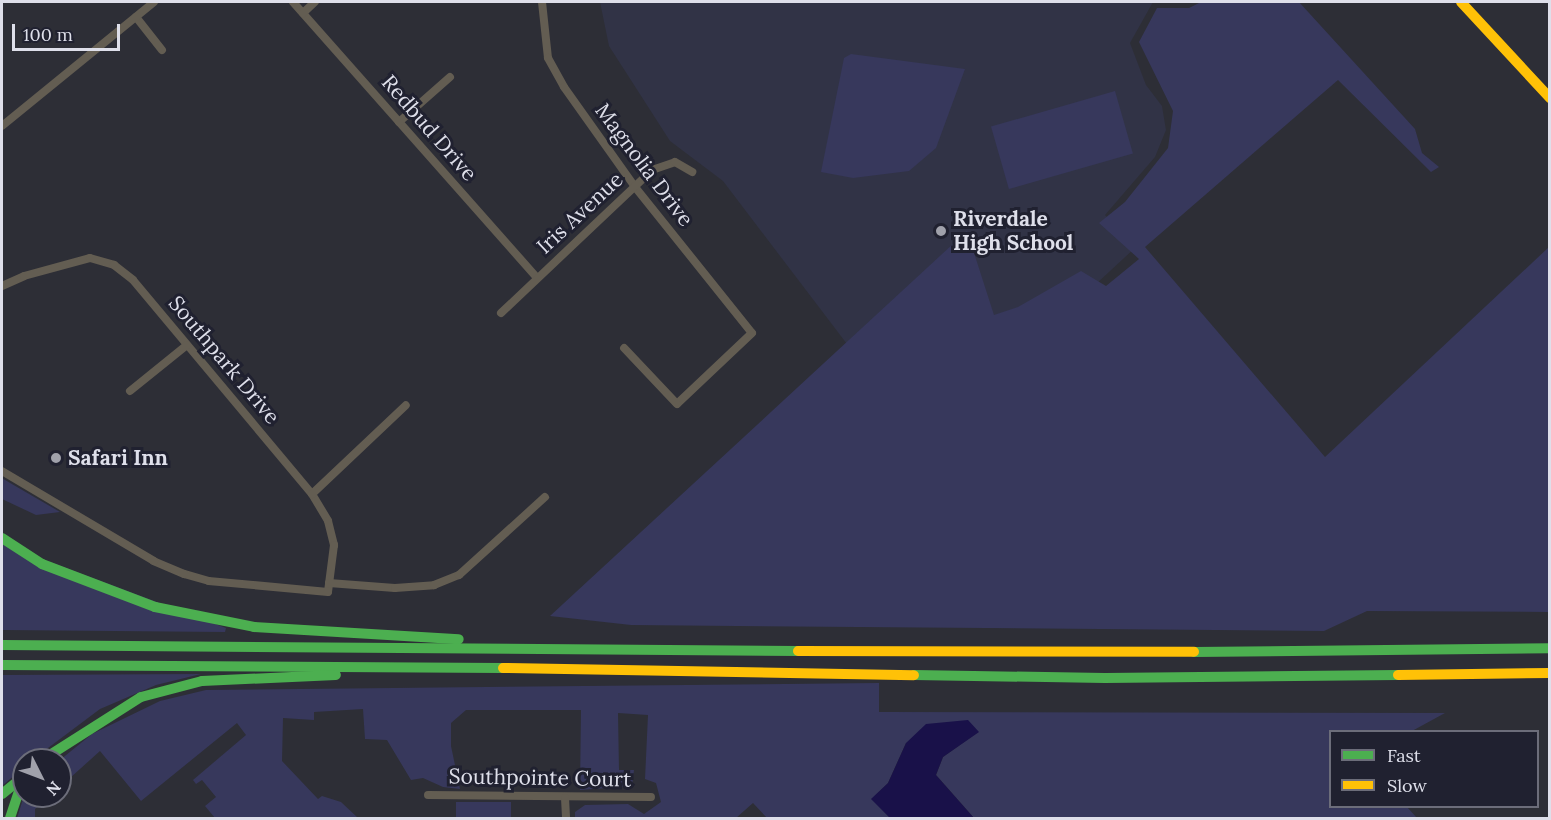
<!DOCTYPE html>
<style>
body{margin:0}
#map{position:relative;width:1551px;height:820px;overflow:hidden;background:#2d2e36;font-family:Lora,serif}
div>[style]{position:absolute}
.built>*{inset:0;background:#313346}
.green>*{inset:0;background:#37385c;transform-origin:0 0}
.water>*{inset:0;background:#191149}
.street>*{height:8px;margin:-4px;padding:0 4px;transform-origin:4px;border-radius:4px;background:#635d52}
.fast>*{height:10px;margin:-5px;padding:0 5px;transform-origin:5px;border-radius:5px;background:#4caf50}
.slow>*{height:10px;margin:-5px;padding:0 5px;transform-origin:5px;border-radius:5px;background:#ffc107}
.dots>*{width:16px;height:16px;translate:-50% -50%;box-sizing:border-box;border:3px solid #202130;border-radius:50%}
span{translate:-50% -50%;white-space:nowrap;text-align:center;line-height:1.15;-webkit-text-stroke:6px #202130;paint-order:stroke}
.street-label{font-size:21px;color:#dedfea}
.poi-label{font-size:21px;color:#dedfea;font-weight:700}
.left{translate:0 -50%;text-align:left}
.frame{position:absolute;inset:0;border:3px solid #dedfea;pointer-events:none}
.legend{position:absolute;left:1329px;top:730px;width:210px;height:78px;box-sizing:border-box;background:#202130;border:2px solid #6c6d7a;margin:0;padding:8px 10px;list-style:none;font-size:18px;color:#dedfea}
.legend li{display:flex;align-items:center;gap:12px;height:30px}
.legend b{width:30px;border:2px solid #6c6d7a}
.north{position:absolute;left:12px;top:748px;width:60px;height:60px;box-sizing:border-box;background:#202130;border:2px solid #6c6d7a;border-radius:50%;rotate:132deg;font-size:16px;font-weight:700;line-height:24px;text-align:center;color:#dedfea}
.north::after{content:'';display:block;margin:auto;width:21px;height:27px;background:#a0a1ab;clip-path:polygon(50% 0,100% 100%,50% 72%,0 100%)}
.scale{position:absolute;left:12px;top:24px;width:108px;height:27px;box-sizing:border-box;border:3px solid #dedfea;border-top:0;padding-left:8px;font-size:18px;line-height:21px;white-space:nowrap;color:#dedfea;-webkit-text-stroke:4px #202130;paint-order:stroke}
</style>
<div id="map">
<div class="built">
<div style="clip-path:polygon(600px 2px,1153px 2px,1130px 43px,1146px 85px,1162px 106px,1166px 130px,1155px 157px,1105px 215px,1136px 247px,923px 444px,723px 181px,670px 141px,609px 46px)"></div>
</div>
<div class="green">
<div style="clip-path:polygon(1201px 2px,1299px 2px,1415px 129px,1422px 153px,1439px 167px,1431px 172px,1338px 80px,1145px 247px,1325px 457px,1549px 247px,1549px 612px,1367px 611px,1324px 631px,631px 625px,550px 616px,967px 231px,994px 315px,1018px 307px,1081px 271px,1106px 286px,1139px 259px,1099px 223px,1125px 202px,1168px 148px,1173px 111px,1139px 42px,1157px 8px,1189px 8px)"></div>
<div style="clip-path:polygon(851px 54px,965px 69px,936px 148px,909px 171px,853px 178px,821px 172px,844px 58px)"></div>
<div style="left:1115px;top:91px;width:65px;height:129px;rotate:74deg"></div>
<div style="clip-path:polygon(2px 478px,5px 480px,60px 512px,36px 515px,2px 499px)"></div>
<div style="clip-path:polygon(2px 544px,226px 628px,225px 632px,2px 630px)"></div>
<div style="clip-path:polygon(201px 674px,156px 685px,100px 709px,32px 760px,24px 760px,24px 767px,2px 786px,2px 675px)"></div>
<div style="clip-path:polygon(879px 683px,879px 712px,1445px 713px,1412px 731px,1330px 732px,1330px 806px,1407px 807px,1417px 818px,974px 818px,936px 775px,943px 757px,978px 732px,906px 743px,888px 783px,872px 799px,890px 818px,767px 818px,753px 803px,736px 818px,575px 818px,575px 812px,585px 805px,628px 804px,644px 814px,661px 802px,656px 783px,645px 779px,648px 715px,618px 713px,619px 770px,634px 770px,632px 786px,580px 790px,581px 710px,466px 710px,451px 723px,451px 746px,460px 789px,443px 787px,423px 778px,411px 780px,387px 740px,365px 739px,363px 709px,314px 712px,314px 720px,283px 718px,282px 761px,318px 799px,322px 796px,341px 802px,358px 818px,215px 818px,205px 806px,216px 797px,202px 780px,196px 784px,193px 780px,246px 735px,237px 723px,141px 801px,100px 751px,60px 787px,60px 760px,92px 734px,160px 701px,206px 690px)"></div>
<div style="clip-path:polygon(24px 796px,49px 796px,35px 809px,35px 818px,17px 818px)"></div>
<div style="left:511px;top:802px;width:16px;height:55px;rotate:90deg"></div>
</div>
<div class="water">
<div style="clip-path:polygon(968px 720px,979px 732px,943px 757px,936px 775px,974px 818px,890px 818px,871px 799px,888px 783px,906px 743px,926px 724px)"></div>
</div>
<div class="street">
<div style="left:293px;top:2px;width:368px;rotate:48.5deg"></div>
<div style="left:542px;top:2px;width:56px;rotate:83.9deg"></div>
<div style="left:548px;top:58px;width:33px;rotate:61deg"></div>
<div style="left:564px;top:87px;width:123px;rotate:54.6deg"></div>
<div style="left:635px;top:187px;width:187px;rotate:51.3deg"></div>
<div style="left:752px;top:333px;width:103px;rotate:136.6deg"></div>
<div style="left:677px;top:404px;width:77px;rotate:-133.4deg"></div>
<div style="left:303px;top:13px;width:16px;rotate:-43deg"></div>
<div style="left:136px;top:17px;width:42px;rotate:51.8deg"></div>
<div style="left:399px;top:122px;width:68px;rotate:-41.4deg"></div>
<div style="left:2px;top:126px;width:196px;rotate:-39.2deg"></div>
<div style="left:2px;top:286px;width:24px;rotate:-24deg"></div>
<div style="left:24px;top:276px;width:68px;rotate:-15.3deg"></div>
<div style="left:90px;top:258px;width:25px;rotate:16deg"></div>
<div style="left:114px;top:265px;width:24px;rotate:38deg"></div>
<div style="left:133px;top:280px;width:279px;rotate:50.1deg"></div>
<div style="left:312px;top:494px;width:31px;rotate:59deg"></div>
<div style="left:328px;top:521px;width:25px;rotate:76deg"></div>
<div style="left:334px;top:545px;width:47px;rotate:97.3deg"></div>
<div style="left:328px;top:592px;width:120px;rotate:-174.7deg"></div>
<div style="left:209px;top:581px;width:26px;rotate:-164deg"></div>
<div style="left:184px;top:574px;width:33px;rotate:-157deg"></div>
<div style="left:154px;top:561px;width:177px;rotate:-149.4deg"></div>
<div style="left:501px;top:313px;width:208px;rotate:-43.4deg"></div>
<div style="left:652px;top:170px;width:24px;rotate:-19deg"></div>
<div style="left:675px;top:162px;width:20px;rotate:30deg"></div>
<div style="left:130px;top:391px;width:73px;rotate:-38.9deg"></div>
<div style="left:312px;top:494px;width:129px;rotate:-43.4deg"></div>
<div style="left:329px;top:583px;width:66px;rotate:4.3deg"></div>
<div style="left:395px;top:588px;width:39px;rotate:-4deg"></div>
<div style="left:434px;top:585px;width:27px;rotate:-22deg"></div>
<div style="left:459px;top:575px;width:116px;rotate:-42.2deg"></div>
<div style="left:428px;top:795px;width:223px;rotate:0.5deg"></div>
<div style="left:565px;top:798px;width:20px;rotate:87deg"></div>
</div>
<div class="fast">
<div style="left:2px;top:538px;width:48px;rotate:33deg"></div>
<div style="left:42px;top:564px;width:121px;rotate:20.8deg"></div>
<div style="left:155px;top:607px;width:101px;rotate:11.4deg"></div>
<div style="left:254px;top:627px;width:205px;rotate:3.4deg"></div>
<div style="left:2px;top:645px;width:796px;rotate:0.43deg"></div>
<div style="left:1194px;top:652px;width:356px;rotate:-0.6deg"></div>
<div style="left:2px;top:665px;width:501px;rotate:0.34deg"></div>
<div style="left:914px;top:675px;width:191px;rotate:0.9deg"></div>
<div style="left:1105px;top:678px;width:293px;rotate:-0.6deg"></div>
<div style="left:42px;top:760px;width:117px;rotate:-32.5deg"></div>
<div style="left:141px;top:697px;width:63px;rotate:-14.7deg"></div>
<div style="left:202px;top:681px;width:134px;rotate:-2.6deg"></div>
<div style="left:2px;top:794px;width:27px;rotate:-39deg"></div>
<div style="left:10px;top:818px;width:44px;rotate:-71.6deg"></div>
</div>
<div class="slow">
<div style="left:1461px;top:2px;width:131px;rotate:47.2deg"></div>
<div style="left:798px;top:651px;width:396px;rotate:0.1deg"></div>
<div style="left:503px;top:668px;width:411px;rotate:1deg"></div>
<div style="left:1398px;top:675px;width:152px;rotate:-0.8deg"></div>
</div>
<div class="dots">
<div style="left:941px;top:231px;background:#a0a1ab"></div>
<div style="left:56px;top:458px;background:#a0a1ab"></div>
</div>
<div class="street-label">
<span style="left:429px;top:128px;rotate:49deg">Redbud Drive</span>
<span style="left:644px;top:165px;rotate:53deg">Magnolia Drive</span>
<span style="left:580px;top:213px;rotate:-43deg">Iris Avenue</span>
<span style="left:224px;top:360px;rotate:50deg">Southpark Drive</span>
<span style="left:540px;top:778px;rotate:1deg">Southpointe Court</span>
</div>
<div class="poi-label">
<span class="left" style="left:953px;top:231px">Riverdale<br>High School</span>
<span class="left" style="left:68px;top:458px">Safari Inn</span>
</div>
<div class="frame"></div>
<ul class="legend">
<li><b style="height:8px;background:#4caf50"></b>Fast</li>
<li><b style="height:8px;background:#ffc107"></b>Slow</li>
</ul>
<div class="north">N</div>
<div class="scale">100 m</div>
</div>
